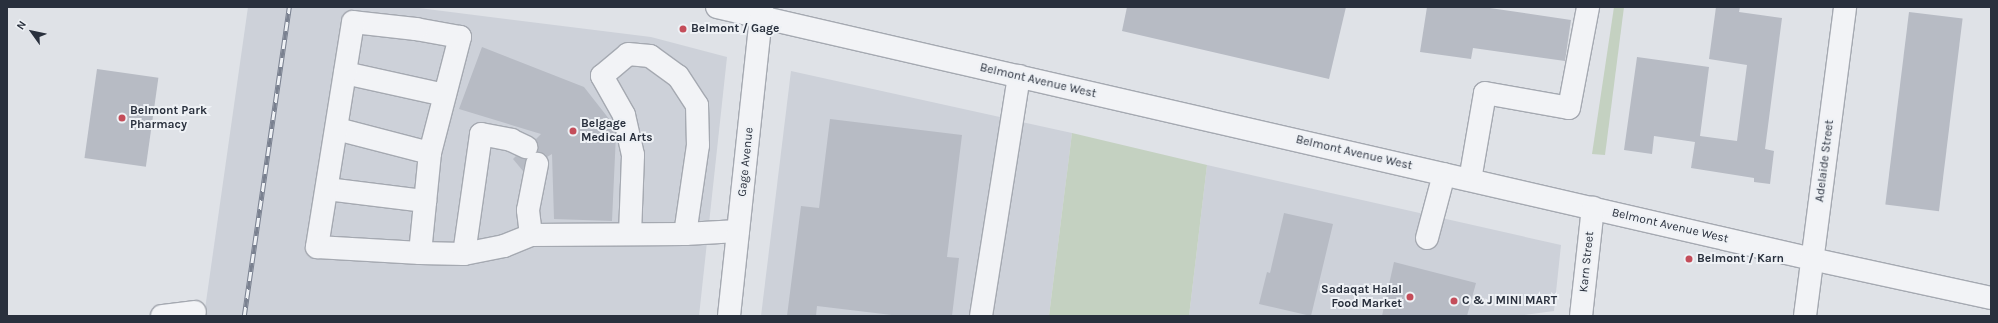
<!DOCTYPE html>
<style>
body{margin:0}
#map{position:relative;width:1998px;height:323px;overflow:hidden;background:#dfe2e7;font-family:Karla,sans-serif}
div>[style]{position:absolute}
.built>*{inset:0;background:#cdd1d9}
.green>*{inset:0;background:#c4d1c1}
.building>*{inset:0;background:#b7bbc4;transform-origin:0 0}
.roads{filter:drop-shadow(1px 0 #a5a9b1) drop-shadow(-1px 0 #a5a9b1) drop-shadow(0 1px #a5a9b1) drop-shadow(0 -1px #a5a9b1)}
.minor>*{height:22px;margin:-11px;padding:0 11px;transform-origin:11px;border-radius:11px;background:#f2f3f6}
.rail>*{height:4.5px;margin-top:-2.25px;transform-origin:0;background:repeating-linear-gradient(90deg,#eef1f5 0 9px,#7a8190 0 18px);box-sizing:border-box;border-block:1px solid #7a8190}
.dots>*{width:11px;height:11px;translate:-50% -50%;box-sizing:border-box;border:2px solid #eef1f5;border-radius:50%}
span{translate:-50% -50%;white-space:nowrap;text-align:center;line-height:1.15;-webkit-text-stroke:4px #eef1f5;paint-order:stroke}
.poi-label{font-size:12px;color:#29303d;font-weight:700}
.left{translate:0 -50%;text-align:left}
.right{translate:-100% -50%;text-align:right}
.street-label{font-size:12px;color:#29303d}
.frame{position:absolute;inset:0;border:8px solid #29303d;pointer-events:none}
.north{position:absolute;left:12px;top:12px;width:40px;height:40px;-webkit-text-stroke:3px #eef1f5;paint-order:stroke;rotate:303deg;font-size:11px;font-weight:700;line-height:16px;text-align:center;color:#29303d}
.north::after{content:'';display:block;margin:auto;width:14px;height:18px;background:#29303d;clip-path:polygon(50% 0,100% 100%,50% 72%,0 100%)}
</style>
<div id="map">
<div class="built">
<div style="clip-path:polygon(248px 7px,411px 7px,651px 37px,727px 57px,699px 316px,204px 316px)"></div>
<div style="clip-path:polygon(791px 71px,1072px 133px,1049px 316px,761px 316px)"></div>
<div style="clip-path:polygon(1207px 165px,1561px 245px,1554px 311px,1517px 316px,1189px 316px)"></div>
</div>
<div class="green">
<div style="clip-path:polygon(1614px 7px,1624px 7px,1605px 155px,1592px 154px)"></div>
<div style="clip-path:polygon(1072px 133px,1207px 165px,1189px 316px,1049px 316px)"></div>
</div>
<div class="building">
<div style="clip-path:polygon(1127px 7px,1346px 7px,1329px 79px,1122px 31px)"></div>
<div style="clip-path:polygon(1427px 7px,1483px 7px,1571px 20px,1565px 61px,1473px 48px,1471px 59px,1420px 52px)"></div>
<div style="clip-path:polygon(1716px 7px,1740px 7px,1739px 12px,1782px 18px,1765px 149px,1774px 151px,1770px 184px,1754px 182px,1754px 178px,1691px 168px,1695px 142px,1654px 136px,1652px 154px,1624px 150px,1637px 57px,1709px 67px,1700px 136px,1737px 141px,1747px 65px,1709px 59px)"></div>
<div style="left:1909px;top:12px;width:54px;height:194px;rotate:7deg"></div>
<div style="clip-path:polygon(482px 47px,584px 87px,613px 124px,616px 134px,612px 221px,554px 219px,552px 154px,547px 157px,545px 154px,537px 152px,538px 146px,536px 139px,541px 134px,459px 109px)"></div>
<div style="left:97px;top:69px;width:62px;height:90px;rotate:8deg"></div>
<div style="clip-path:polygon(830px 119px,962px 135px,947px 257px,959px 258px,952px 316px,900px 316px,817px 306px,816px 316px,787px 316px,801px 206px,819px 208px)"></div>
<div style="clip-path:polygon(516px 156px,526px 159px,523px 171px,513px 159px)"></div>
<div style="clip-path:polygon(1284px 213px,1333px 224px,1311px 316px,1259px 304px,1267px 272px,1270px 273px)"></div>
<div style="clip-path:polygon(1394px 262px,1476px 283px,1467px 316px,1382px 316px)"></div>
</div>
<div class="roads">
<div class="minor">
<div style="left:717px;top:7px;width:1124px;rotate:12.96deg"></div>
<div style="left:1812px;top:259px;width:183px;rotate:12.3deg"></div>
<div style="left:345px;top:73px;width:102px;rotate:12.4deg"></div>
<div style="left:337px;top:129px;width:96px;rotate:14.5deg"></div>
<div style="left:1470px;top:180px;width:88px;rotate:-80.2deg"></div>
<div style="left:1485px;top:93px;width:85px;rotate:10.1deg"></div>
<div style="left:1569px;top:108px;width:103px;rotate:-79.3deg"></div>
<div style="left:327px;top:189px;width:99px;rotate:7deg"></div>
<div style="left:630px;top:234px;width:79px;rotate:-87.8deg"></div>
<div style="left:633px;top:155px;width:41px;rotate:-102.7deg"></div>
<div style="left:624px;top:115px;width:45px;rotate:-119.4deg"></div>
<div style="left:602px;top:76px;width:34px;rotate:-40deg"></div>
<div style="left:628px;top:54px;width:22px;rotate:5deg"></div>
<div style="left:650px;top:56px;width:34px;rotate:36deg"></div>
<div style="left:678px;top:76px;width:35px;rotate:57deg"></div>
<div style="left:697px;top:105px;width:40px;rotate:88.6deg"></div>
<div style="left:698px;top:145px;width:90px;rotate:98.3deg"></div>
<div style="left:531px;top:235px;width:25px;rotate:-97deg"></div>
<div style="left:528px;top:210px;width:47px;rotate:-78.9deg"></div>
<div style="left:1427px;top:238px;width:66px;rotate:-75.1deg"></div>
<div style="left:420px;top:253px;width:100px;rotate:-84.3deg"></div>
<div style="left:430px;top:153px;width:120px;rotate:-75.5deg"></div>
<div style="left:460px;top:37px;width:45px;rotate:-169.7deg"></div>
<div style="left:416px;top:29px;width:63px;rotate:-173.7deg"></div>
<div style="left:353px;top:22px;width:228px;rotate:99.1deg"></div>
<div style="left:317px;top:247px;width:103px;rotate:3.3deg"></div>
<div style="left:420px;top:253px;width:44px;rotate:1.3deg"></div>
<div style="left:464px;top:254px;width:121px;rotate:-81.9deg"></div>
<div style="left:481px;top:134px;width:31px;rotate:11deg"></div>
<div style="left:511px;top:140px;width:17px;rotate:25deg"></div>
<div style="left:464px;top:254px;width:41px;rotate:-11.3deg"></div>
<div style="left:504px;top:246px;width:29px;rotate:-22deg"></div>
<div style="left:531px;top:235px;width:154px;rotate:-0.4deg"></div>
<div style="left:685px;top:234px;width:53px;rotate:-3.2deg"></div>
<div style="left:162px;top:316px;width:33px;rotate:-7deg"></div>
<div style="left:729px;top:316px;width:311px;rotate:-83.9deg"></div>
<div style="left:981px;top:316px;width:243px;rotate:-81deg"></div>
<div style="left:1581px;top:316px;width:109px;rotate:-83.7deg"></div>
<div style="left:1805px;top:316px;width:312px;rotate:-82.6deg"></div>
</div>
</div>
<div class="rail">
<div style="left:244px;top:316px;width:312px;rotate:-81.7deg"></div>
</div>
<div class="dots">
<div style="left:683px;top:29px;background:#c44d5a"></div>
<div style="left:122px;top:118px;background:#c44d5a"></div>
<div style="left:573px;top:131px;background:#c44d5a"></div>
<div style="left:1689px;top:259px;background:#c44d5a"></div>
<div style="left:1410px;top:297px;background:#c44d5a"></div>
<div style="left:1454px;top:301px;background:#c44d5a"></div>
</div>
<div class="poi-label">
<span class="left" style="left:691px;top:29px">Belmont / Gage</span>
<span class="left" style="left:130px;top:118px">Belmont Park<br>Pharmacy</span>
<span class="left" style="left:581px;top:131px">Belgage<br>Medical Arts</span>
<span class="left" style="left:1697px;top:259px">Belmont / Karn</span>
<span class="right" style="left:1402px;top:297px">Sadaqat Halal<br>Food Market</span>
<span class="left" style="left:1462px;top:301px">C &amp; J MINI MART</span>
</div>
<div class="street-label">
<span style="left:1038px;top:81px;rotate:13deg">Belmont Avenue West</span>
<span style="left:1354px;top:153px;rotate:13deg">Belmont Avenue West</span>
<span style="left:1825px;top:161px;rotate:-83deg">Adelaide Street</span>
<span style="left:746px;top:162px;rotate:-84deg">Gage Avenue</span>
<span style="left:1670px;top:226px;rotate:13deg">Belmont Avenue West</span>
<span style="left:1587px;top:262px;rotate:-84deg">Karn Street</span>
</div>
<div class="frame"></div>
<div class="north">N</div>
</div>
